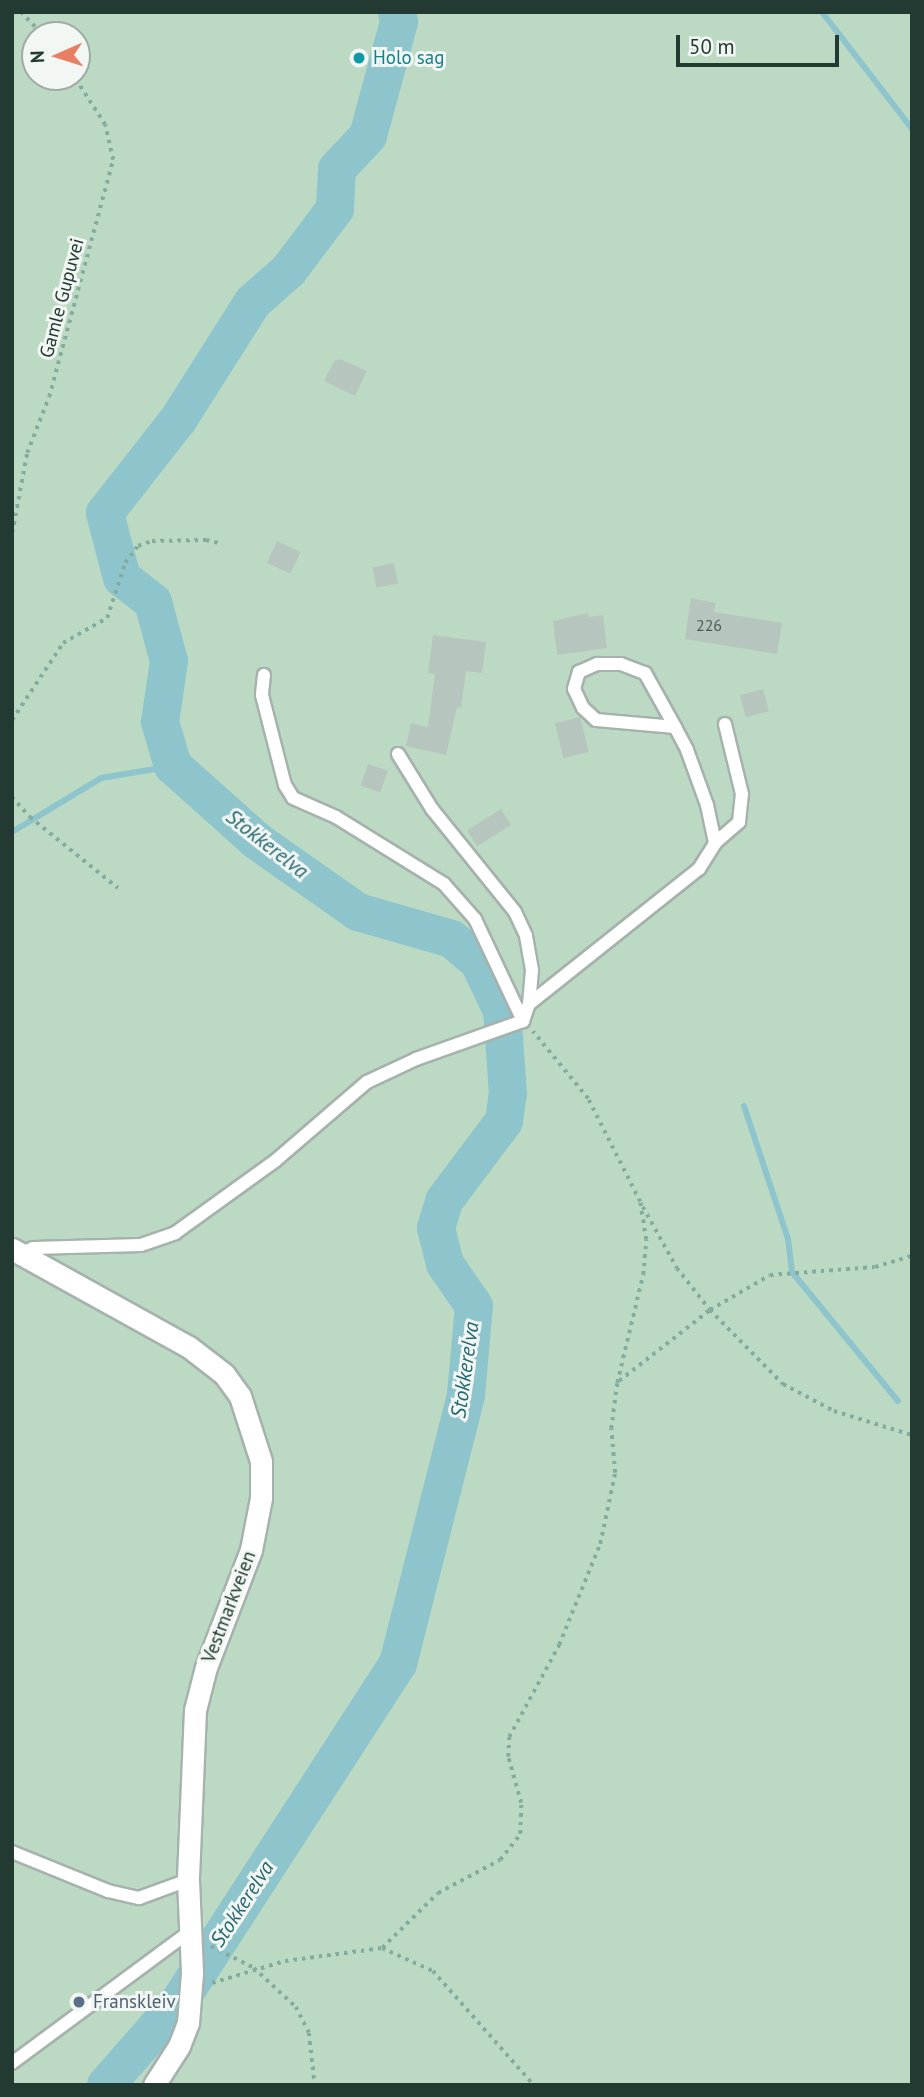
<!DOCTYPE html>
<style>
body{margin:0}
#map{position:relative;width:924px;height:2097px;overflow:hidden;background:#e2ebe6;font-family:"PT Sans",sans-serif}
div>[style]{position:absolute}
.green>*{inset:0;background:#bcdac3}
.stream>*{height:6px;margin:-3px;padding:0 3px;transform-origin:3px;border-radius:3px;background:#8ec4cc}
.river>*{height:38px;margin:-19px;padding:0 19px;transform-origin:19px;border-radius:19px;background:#8ec4cc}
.building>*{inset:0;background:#b7c5bf;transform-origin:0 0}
.path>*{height:3.5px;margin-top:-1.75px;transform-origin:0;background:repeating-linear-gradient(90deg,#84ac9e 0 3.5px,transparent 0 8.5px)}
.roads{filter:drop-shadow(2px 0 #a5b2ad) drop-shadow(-2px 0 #a5b2ad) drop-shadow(0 2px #a5b2ad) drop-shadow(0 -2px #a5b2ad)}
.lane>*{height:12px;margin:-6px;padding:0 6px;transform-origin:6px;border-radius:6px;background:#fff}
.street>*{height:21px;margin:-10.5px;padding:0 10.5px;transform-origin:10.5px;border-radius:10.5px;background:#fff}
.secondary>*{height:21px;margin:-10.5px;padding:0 10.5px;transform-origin:10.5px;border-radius:10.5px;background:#fff}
.dots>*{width:19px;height:19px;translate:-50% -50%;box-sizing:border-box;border:4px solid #f2f7f4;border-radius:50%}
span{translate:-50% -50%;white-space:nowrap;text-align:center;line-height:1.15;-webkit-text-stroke:6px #f2f7f4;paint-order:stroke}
.number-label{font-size:16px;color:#485d56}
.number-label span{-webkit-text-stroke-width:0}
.culture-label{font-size:19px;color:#0d838f}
.left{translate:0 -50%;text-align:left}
.street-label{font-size:19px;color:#233a33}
.service-label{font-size:19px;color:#4e5e75}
.water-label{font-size:21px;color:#226771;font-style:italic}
.frame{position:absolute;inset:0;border:14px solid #233a33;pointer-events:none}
.north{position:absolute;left:21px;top:21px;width:70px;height:70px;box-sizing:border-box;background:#f2f7f4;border:2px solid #9faba7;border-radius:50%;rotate:267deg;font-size:19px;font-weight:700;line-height:28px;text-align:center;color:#233a33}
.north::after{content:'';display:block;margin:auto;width:24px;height:32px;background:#e77f64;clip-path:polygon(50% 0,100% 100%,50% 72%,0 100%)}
.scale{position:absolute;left:676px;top:35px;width:163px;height:32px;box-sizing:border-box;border:4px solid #233a33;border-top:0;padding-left:9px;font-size:21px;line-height:24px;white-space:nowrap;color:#233a33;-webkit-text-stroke:5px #f2f7f4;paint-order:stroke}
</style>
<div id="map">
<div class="green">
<div style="clip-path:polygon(evenodd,12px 12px,912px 12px,912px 2085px,12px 2085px,12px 12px,35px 35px,77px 35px,77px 77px,35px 77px,35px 35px)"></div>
</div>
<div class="stream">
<div style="left:822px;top:12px;width:148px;rotate:52.4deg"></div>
<div style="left:12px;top:832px;width:104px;rotate:-31.2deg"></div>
<div style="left:101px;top:778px;width:73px;rotate:-9.5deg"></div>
<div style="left:744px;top:1106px;width:140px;rotate:71.7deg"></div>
<div style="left:788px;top:1239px;width:33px;rotate:83deg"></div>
<div style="left:792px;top:1272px;width:167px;rotate:50.6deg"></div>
</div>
<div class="river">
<div style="left:106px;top:2085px;width:111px;rotate:-48.7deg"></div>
<div style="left:179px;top:2002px;width:403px;rotate:-57.1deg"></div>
<div style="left:398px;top:1664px;width:277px;rotate:-75.8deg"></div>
<div style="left:466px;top:1395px;width:89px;rotate:-84.9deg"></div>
<div style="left:474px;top:1306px;width:51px;rotate:-124.6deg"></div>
<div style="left:445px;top:1264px;width:37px;rotate:-104deg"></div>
<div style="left:436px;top:1228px;width:28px;rotate:-73deg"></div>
<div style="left:444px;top:1201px;width:100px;rotate:-53.1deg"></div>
<div style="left:504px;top:1121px;width:27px;rotate:-82deg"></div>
<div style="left:508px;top:1094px;width:83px;rotate:-94.1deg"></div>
<div style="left:502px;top:1011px;width:54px;rotate:-115.1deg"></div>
<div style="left:479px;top:962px;width:35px;rotate:-140deg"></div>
<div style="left:452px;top:939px;width:98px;rotate:-164deg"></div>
<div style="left:358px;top:912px;width:123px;rotate:-144.9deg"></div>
<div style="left:257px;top:841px;width:113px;rotate:-138.2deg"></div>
<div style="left:173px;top:766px;width:46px;rotate:-106.5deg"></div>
<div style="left:160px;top:722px;width:62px;rotate:-81.6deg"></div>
<div style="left:169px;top:661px;width:61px;rotate:-105.2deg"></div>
<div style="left:153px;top:602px;width:39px;rotate:-142deg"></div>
<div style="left:122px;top:578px;width:67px;rotate:-104.7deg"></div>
<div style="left:105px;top:513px;width:118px;rotate:-51.9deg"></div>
<div style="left:178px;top:420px;width:140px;rotate:-57.6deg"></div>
<div style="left:253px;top:302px;width:48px;rotate:-41.6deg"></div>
<div style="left:289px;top:270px;width:76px;rotate:-53deg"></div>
<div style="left:335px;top:209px;width:40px;rotate:-87.1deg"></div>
<div style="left:337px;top:169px;width:45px;rotate:-46.8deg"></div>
<div style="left:368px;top:136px;width:118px;rotate:-74.8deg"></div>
<div style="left:399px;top:22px;width:10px;rotate:-101deg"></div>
</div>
<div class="building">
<div style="clip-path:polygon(340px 359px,367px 371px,355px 396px,324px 381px,334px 361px)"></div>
<div style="left:277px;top:541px;width:26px;height:24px;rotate:25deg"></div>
<div style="left:394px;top:563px;width:21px;height:22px;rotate:79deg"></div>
<div style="clip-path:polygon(691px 598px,716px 603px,714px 612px,782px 623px,777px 654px,685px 639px)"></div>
<div style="clip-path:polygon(588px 613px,589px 617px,603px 615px,607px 648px,557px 655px,553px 621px)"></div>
<div style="clip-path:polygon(433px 635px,486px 642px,482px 673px,466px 671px,461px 708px,457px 707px,446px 755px,406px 746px,411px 723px,428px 727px,435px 674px,428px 673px)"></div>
<div style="left:763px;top:689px;width:23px;height:24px;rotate:75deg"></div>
<div style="left:580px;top:717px;width:36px;height:26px;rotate:76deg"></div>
<div style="left:368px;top:764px;width:21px;height:23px;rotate:19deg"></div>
<div style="left:501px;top:809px;width:19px;height:40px;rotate:58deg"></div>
</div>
<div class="path">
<div style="left:21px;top:12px;width:32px;rotate:46deg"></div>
<div style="left:12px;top:533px;width:81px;rotate:-79.4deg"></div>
<div style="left:27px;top:453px;width:60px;rotate:-68.6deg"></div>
<div style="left:49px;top:397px;width:245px;rotate:-74.9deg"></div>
<div style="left:113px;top:160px;width:36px;rotate:-103deg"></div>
<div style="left:105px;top:125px;width:57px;rotate:-122.9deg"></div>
<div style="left:12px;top:720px;width:92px;rotate:-56.5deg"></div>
<div style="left:63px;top:643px;width:51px;rotate:-29.6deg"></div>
<div style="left:107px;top:618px;width:58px;rotate:-71.9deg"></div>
<div style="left:125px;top:563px;width:21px;rotate:-53deg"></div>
<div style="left:138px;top:546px;width:15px;rotate:-20deg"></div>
<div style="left:152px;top:541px;width:54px;rotate:-1.1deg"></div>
<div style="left:206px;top:540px;width:17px;rotate:13deg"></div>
<div style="left:12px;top:797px;width:27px;rotate:48deg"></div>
<div style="left:30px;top:817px;width:113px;rotate:38.9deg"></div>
<div style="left:643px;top:1207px;width:70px;rotate:60.9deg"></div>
<div style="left:677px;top:1268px;width:53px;rotate:51.8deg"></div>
<div style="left:710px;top:1310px;width:104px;rotate:45.4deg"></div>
<div style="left:783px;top:1384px;width:58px;rotate:27.9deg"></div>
<div style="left:834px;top:1411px;width:82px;rotate:17.1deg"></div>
<div style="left:619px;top:1381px;width:115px;rotate:-38deg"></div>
<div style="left:710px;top:1310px;width:69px;rotate:-30.3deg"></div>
<div style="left:770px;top:1275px;width:105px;rotate:-4.4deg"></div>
<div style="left:875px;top:1267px;width:39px;rotate:-17deg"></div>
<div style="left:211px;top:1946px;width:48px;rotate:27.1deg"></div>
<div style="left:254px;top:1968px;width:57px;rotate:42.9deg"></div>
<div style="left:296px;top:2007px;width:29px;rotate:63deg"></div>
<div style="left:309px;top:2033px;width:52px;rotate:83.4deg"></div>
<div style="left:382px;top:1948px;width:78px;rotate:-44.5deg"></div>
<div style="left:438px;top:1893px;width:70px;rotate:-28deg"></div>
<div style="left:500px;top:1860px;width:33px;rotate:-52deg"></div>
<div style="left:520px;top:1834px;width:31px;rotate:-88deg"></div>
<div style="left:521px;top:1803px;width:48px;rotate:-105.8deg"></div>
<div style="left:508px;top:1757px;width:20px;rotate:-87deg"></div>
<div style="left:509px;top:1737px;width:105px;rotate:-61.5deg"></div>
<div style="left:559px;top:1645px;width:109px;rotate:-67.9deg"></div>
<div style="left:600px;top:1544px;width:73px;rotate:-78.1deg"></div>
<div style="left:615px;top:1473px;width:44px;rotate:-95.2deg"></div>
<div style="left:611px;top:1429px;width:46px;rotate:-82.6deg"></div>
<div style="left:617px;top:1383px;width:111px;rotate:-76.5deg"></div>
<div style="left:643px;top:1275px;width:35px;rotate:-85deg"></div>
<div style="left:646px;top:1240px;width:38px;rotate:-99deg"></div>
<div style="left:640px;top:1202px;width:115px;rotate:-116.8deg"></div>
<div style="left:588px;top:1099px;width:87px;rotate:-129.4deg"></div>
<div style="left:212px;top:1983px;width:76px;rotate:-16.8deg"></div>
<div style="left:285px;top:1961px;width:98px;rotate:-7.6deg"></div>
<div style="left:382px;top:1948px;width:56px;rotate:24.3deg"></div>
<div style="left:433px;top:1971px;width:152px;rotate:48.5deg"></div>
</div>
<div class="roads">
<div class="lane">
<div style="left:264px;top:675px;width:20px;rotate:96deg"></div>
<div style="left:262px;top:695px;width:93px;rotate:75.7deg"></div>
<div style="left:285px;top:785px;width:15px;rotate:58deg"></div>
<div style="left:293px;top:798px;width:47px;rotate:23.8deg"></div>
<div style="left:336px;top:817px;width:127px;rotate:31.8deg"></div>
<div style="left:444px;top:884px;width:47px;rotate:48.5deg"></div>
<div style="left:475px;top:919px;width:113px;rotate:64.8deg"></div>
<div style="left:675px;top:727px;width:79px;rotate:-174.9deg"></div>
<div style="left:596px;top:720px;width:18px;rotate:-137deg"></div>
<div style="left:583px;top:708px;width:21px;rotate:-115deg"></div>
<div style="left:574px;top:689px;width:18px;rotate:-74deg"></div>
<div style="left:579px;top:672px;width:20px;rotate:-24deg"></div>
<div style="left:597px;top:664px;width:24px"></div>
<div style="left:621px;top:664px;width:26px;rotate:21deg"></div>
<div style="left:645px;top:673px;width:62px;rotate:60.9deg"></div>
<div style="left:675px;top:727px;width:26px;rotate:62deg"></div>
<div style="left:687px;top:750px;width:59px;rotate:70deg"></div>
<div style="left:707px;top:805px;width:39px;rotate:78deg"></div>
<div style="left:398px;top:754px;width:65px;rotate:58.3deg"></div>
<div style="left:432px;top:809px;width:132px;rotate:51.1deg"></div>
<div style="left:515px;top:912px;width:26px;rotate:65deg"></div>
<div style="left:526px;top:936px;width:35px;rotate:80deg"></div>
<div style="left:532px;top:970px;width:34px;rotate:95deg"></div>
<div style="left:20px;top:1254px;width:14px;rotate:-25deg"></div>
<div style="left:33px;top:1248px;width:108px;rotate:-1.6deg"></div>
<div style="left:141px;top:1245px;width:36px;rotate:-19deg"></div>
<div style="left:175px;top:1233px;width:123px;rotate:-35.8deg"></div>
<div style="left:275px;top:1161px;width:121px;rotate:-40.7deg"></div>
<div style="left:367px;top:1082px;width:54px;rotate:-25.1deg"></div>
<div style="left:416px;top:1059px;width:114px;rotate:-19.6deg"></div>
<div style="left:523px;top:1021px;width:18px;rotate:-71deg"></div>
<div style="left:529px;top:1004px;width:217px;rotate:-38.5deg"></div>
<div style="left:699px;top:869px;width:31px;rotate:-58deg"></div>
<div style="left:715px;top:843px;width:32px;rotate:-41deg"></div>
<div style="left:739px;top:822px;width:28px;rotate:-84deg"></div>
<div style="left:742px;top:794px;width:72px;rotate:-103.7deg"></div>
<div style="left:12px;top:1852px;width:104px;rotate:22.1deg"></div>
<div style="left:108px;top:1891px;width:32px;rotate:13deg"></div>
<div style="left:139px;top:1898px;width:52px;rotate:-20.2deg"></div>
<div style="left:12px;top:2063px;width:219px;rotate:-36.5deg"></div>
</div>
<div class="street">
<div style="left:154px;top:2085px;width:46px;rotate:-57.3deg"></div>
<div style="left:179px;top:2046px;width:25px;rotate:-69deg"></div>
<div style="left:188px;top:2023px;width:50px;rotate:-85.4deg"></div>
</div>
<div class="secondary">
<div style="left:12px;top:1249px;width:202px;rotate:29deg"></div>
<div style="left:189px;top:1347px;width:44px;rotate:37.6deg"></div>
<div style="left:224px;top:1374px;width:27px;rotate:54deg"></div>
<div style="left:240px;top:1396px;width:68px;rotate:72.1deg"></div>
<div style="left:261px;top:1461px;width:37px;rotate:90deg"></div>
<div style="left:261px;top:1498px;width:53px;rotate:100.9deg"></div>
<div style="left:251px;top:1550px;width:125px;rotate:111deg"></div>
<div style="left:206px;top:1667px;width:44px;rotate:104.3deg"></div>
<div style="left:195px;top:1710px;width:170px;rotate:92.4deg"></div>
<div style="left:188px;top:1880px;width:93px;rotate:87.5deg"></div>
</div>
</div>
<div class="dots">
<div style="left:359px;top:58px;background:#0f9aa8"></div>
<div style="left:79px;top:2002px;background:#5c6f8a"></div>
</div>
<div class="number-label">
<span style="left:709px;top:625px">226</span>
</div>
<div class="culture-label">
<span class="left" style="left:373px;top:58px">Holo sag</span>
</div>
<div class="street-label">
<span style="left:62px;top:298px;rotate:-75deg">Gamle Gupuvei</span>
<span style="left:229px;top:1607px;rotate:-69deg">Vestmarkveien</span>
</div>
<div class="service-label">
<span class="left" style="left:93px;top:2002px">Franskleiv</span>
</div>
<div class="water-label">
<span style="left:267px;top:844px;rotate:38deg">Stokkerelva</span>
<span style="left:465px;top:1370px;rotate:-82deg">Stokkerelva</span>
<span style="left:242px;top:1904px;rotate:-57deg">Stokkerelva</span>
</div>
<div class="frame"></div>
<div class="north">N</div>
<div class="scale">50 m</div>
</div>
